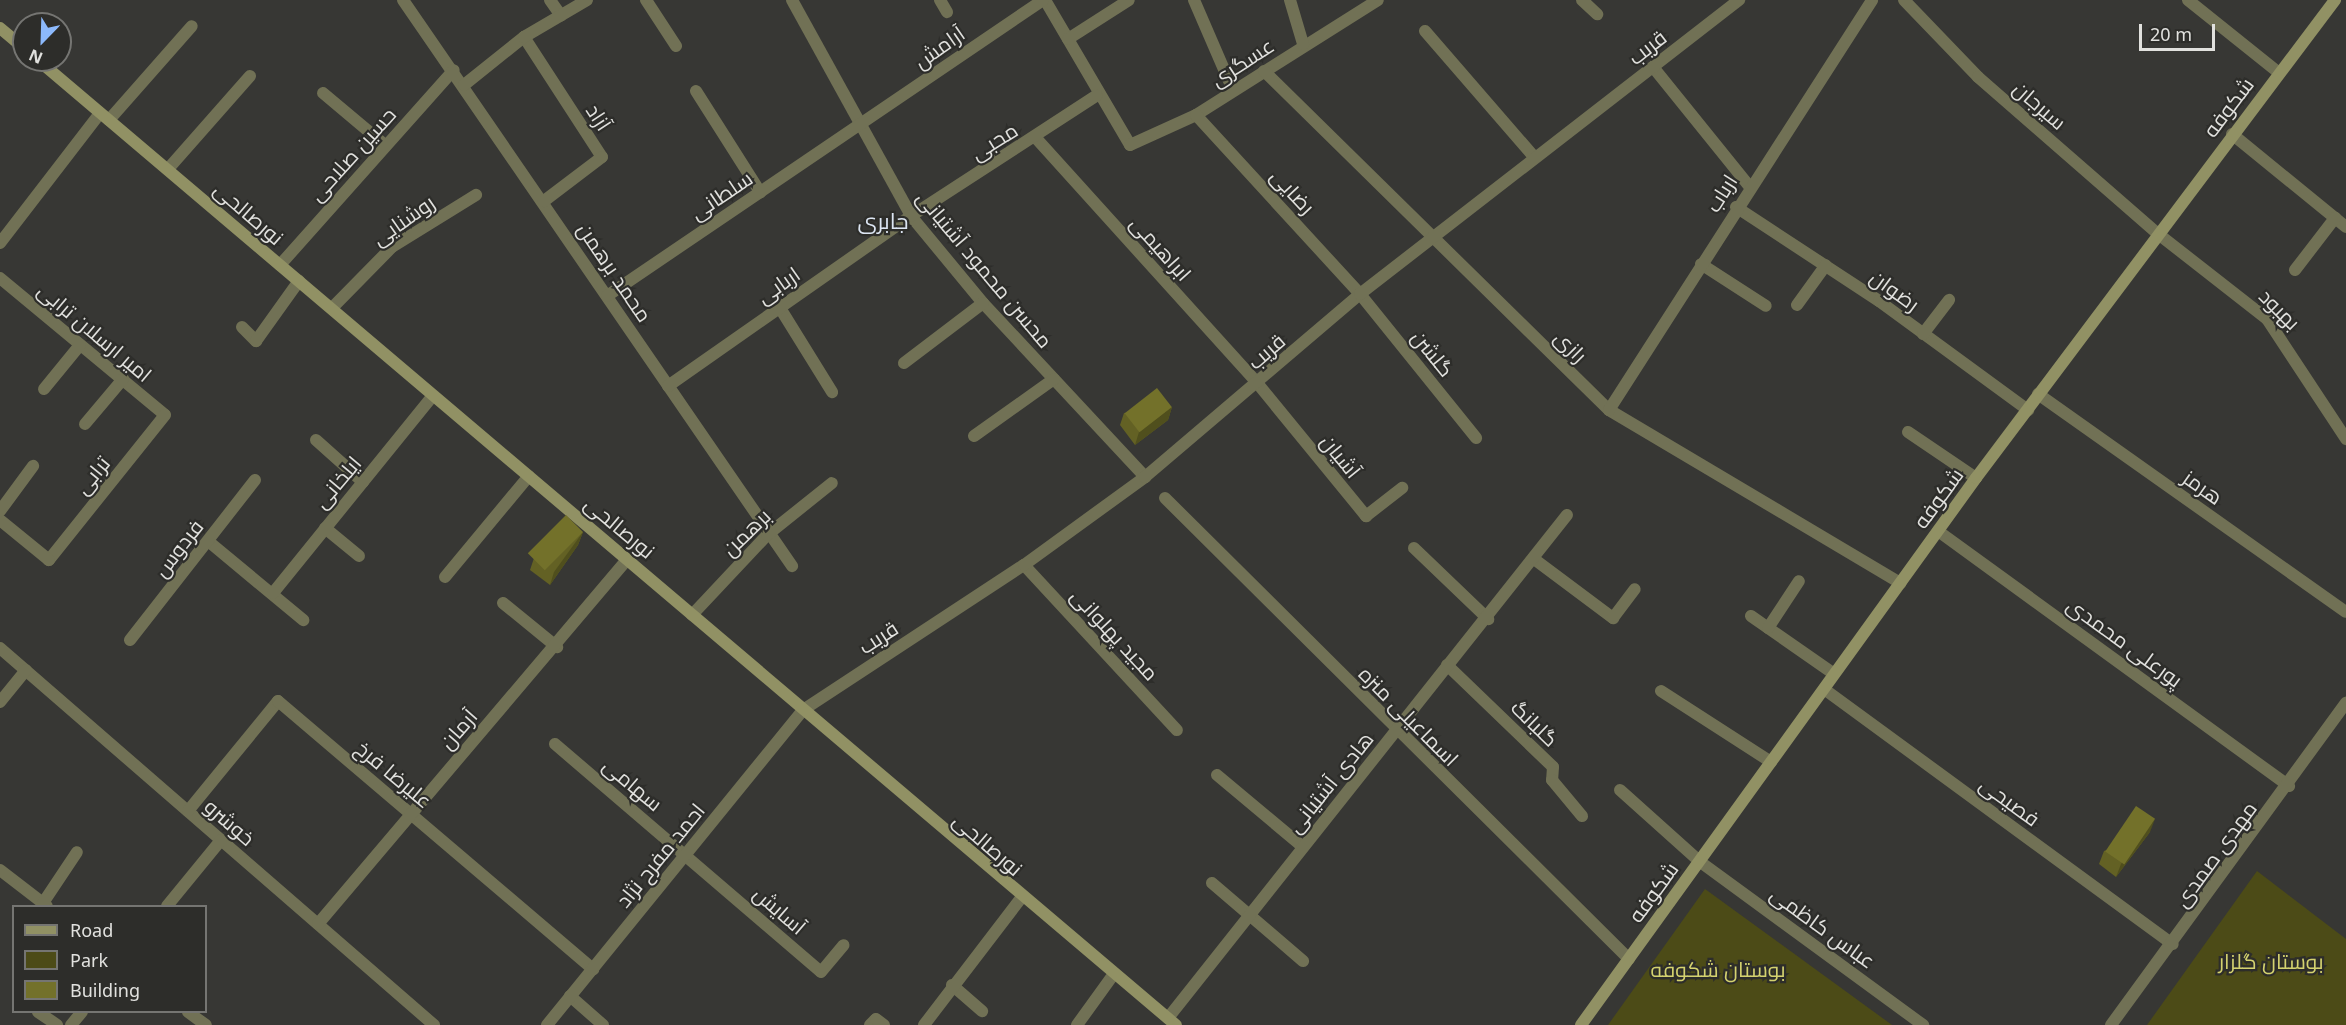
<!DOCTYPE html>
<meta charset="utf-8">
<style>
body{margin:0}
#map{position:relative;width:2346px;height:1025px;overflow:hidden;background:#373734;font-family:"Noto Sans",Cairo,sans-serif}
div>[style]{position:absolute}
.green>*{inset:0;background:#4c4b17}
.street>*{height:12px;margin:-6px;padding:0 6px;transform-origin:6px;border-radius:6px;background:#717155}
.secondary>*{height:12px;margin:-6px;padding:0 6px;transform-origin:6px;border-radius:6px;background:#919164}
.wall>*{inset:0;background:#636124}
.shaded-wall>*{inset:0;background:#504f1d}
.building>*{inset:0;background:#73712a;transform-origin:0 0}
span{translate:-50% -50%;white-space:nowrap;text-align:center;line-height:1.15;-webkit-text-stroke:4.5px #2d2d2a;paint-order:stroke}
.street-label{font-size:21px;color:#e1e1de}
.park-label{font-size:21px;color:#d4d26f}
.neighbourhood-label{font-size:22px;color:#dce5f2}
.legend{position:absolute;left:12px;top:905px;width:195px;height:108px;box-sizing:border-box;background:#2d2d2a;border:2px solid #757572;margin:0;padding:8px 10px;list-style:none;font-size:18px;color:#e1e1de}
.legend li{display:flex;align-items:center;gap:12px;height:30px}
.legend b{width:30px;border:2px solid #757572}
.north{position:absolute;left:12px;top:12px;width:60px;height:60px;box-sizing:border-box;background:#2d2d2a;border:2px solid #757572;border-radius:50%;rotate:203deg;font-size:16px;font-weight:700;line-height:24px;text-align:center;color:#e1e1de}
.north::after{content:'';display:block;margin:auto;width:21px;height:27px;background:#8cb9fc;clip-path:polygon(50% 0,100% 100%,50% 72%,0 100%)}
.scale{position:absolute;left:2139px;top:24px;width:76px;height:27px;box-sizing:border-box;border:3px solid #e1e1de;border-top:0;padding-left:8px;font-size:18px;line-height:21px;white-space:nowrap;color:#e1e1de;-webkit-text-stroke:4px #2d2d2a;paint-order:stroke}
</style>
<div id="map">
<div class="green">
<div style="clip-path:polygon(2257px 871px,2346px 939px,2346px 1025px,2147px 1025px)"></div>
<div style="clip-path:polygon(1705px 889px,1892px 1025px,1608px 1025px)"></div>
</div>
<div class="street">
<div style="left:403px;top:0;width:687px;rotate:55.5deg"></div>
<div style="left:550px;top:0;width:19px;rotate:55deg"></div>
<div style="left:646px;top:0;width:55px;rotate:56.9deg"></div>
<div style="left:792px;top:0;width:247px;rotate:61.1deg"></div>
<div style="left:911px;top:216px;width:113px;rotate:50.4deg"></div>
<div style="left:983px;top:303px;width:238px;rotate:47deg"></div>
<div style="left:940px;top:0;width:14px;rotate:60deg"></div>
<div style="left:1045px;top:0;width:168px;rotate:59.6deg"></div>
<div style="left:1130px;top:145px;width:72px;rotate:-24.4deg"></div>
<div style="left:1196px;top:115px;width:215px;rotate:-32.3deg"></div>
<div style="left:1194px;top:0;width:88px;rotate:66.6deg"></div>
<div style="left:1290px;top:0;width:46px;rotate:73.5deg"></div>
<div style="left:1582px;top:0;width:21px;rotate:43deg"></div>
<div style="left:1904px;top:0;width:107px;rotate:46.1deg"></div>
<div style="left:1978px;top:77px;width:237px;rotate:41.1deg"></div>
<div style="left:2157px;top:233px;width:140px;rotate:38deg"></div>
<div style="left:2267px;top:319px;width:144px;rotate:56.6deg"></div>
<div style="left:2188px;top:0;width:117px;rotate:38.7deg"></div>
<div style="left:1425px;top:31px;width:167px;rotate:49.1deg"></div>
<div style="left:524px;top:37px;width:143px;rotate:57deg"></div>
<div style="left:602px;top:157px;width:73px;rotate:142.8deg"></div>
<div style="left:1068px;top:39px;width:72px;rotate:-32.6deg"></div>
<div style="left:1653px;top:67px;width:153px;rotate:51.1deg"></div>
<div style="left:1264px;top:71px;width:484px;rotate:44.5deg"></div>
<div style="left:1609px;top:410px;width:339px;rotate:30.7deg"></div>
<div style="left:464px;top:85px;width:77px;rotate:-38.7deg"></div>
<div style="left:524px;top:37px;width:73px;rotate:-30.4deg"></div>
<div style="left:696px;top:91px;width:120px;rotate:57.6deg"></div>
<div style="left:323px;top:93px;width:81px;rotate:40deg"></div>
<div style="left:1196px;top:115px;width:243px;rotate:47.5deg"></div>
<div style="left:1360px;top:294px;width:185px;rotate:51.1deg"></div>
<div style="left:109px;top:120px;width:125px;rotate:-48.6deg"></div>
<div style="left:2232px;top:134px;width:147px;rotate:39.2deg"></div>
<div style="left:1035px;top:137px;width:333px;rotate:47.9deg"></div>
<div style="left:1258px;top:384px;width:171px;rotate:50.7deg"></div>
<div style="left:1366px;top:516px;width:46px;rotate:-37.9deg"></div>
<div style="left:168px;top:169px;width:124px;rotate:-48.6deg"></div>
<div style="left:1736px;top:207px;width:171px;rotate:33.3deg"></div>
<div style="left:1879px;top:301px;width:185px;rotate:36.2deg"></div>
<div style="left:0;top:243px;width:164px;rotate:-52.4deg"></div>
<div style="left:1701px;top:264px;width:77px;rotate:32.9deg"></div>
<div style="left:280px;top:265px;width:261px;rotate:-48.3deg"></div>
<div style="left:2295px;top:270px;width:66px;rotate:-52.4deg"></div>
<div style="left:0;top:278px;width:214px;rotate:39.7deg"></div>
<div style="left:165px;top:415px;width:186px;rotate:128.7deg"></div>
<div style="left:49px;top:560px;width:63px;rotate:-140.8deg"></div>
<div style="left:607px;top:296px;width:527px;rotate:-34.17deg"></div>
<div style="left:1797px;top:305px;width:49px;rotate:-54.1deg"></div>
<div style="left:332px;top:308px;width:86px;rotate:-45.5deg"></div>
<div style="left:392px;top:247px;width:99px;rotate:-31.8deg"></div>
<div style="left:780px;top:308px;width:99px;rotate:58.2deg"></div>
<div style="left:242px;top:327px;width:20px;rotate:45deg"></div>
<div style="left:256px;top:341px;width:74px;rotate:-54.4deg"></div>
<div style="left:1923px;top:334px;width:43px;rotate:-52.6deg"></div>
<div style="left:904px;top:363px;width:99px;rotate:-37.2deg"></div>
<div style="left:668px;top:386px;width:297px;rotate:-35deg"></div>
<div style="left:911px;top:216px;width:221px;rotate:-33deg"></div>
<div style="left:44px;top:389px;width:57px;rotate:-50.7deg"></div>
<div style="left:2038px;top:394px;width:377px;rotate:35.3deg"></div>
<div style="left:1609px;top:410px;width:487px;rotate:-57.3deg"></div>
<div style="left:85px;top:424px;width:59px;rotate:-49.8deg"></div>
<div style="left:1908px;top:432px;width:82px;rotate:34.1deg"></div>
<div style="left:974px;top:436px;width:98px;rotate:-35.5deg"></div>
<div style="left:316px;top:440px;width:63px;rotate:41.8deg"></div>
<div style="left:1165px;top:498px;width:654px;rotate:44.81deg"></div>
<div style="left:0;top:511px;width:56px;rotate:-53.7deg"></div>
<div style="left:325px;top:528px;width:44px;rotate:39.5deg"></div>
<div style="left:1938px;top:531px;width:434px;rotate:36deg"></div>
<div style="left:208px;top:541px;width:124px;rotate:39.7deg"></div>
<div style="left:1414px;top:548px;width:103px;rotate:43.8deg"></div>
<div style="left:1534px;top:559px;width:99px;rotate:36.8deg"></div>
<div style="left:1613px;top:618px;width:36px;rotate:-53deg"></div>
<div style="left:1024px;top:565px;width:225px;rotate:47.2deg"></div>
<div style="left:445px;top:577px;width:131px;rotate:-50.3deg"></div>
<div style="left:273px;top:593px;width:252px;rotate:-51deg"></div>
<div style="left:503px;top:603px;width:70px;rotate:39.2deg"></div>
<div style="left:692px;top:615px;width:110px;rotate:-46.8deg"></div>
<div style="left:767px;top:535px;width:83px;rotate:-38.7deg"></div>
<div style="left:1751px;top:616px;width:101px;rotate:34.9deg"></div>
<div style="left:1768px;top:628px;width:56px;rotate:-56.6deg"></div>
<div style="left:130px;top:640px;width:203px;rotate:-52deg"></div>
<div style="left:0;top:648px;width:575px;rotate:40.98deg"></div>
<div style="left:1447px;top:665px;width:147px;rotate:43.9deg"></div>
<div style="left:1553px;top:767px;width:13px;rotate:94deg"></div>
<div style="left:1552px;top:780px;width:47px;rotate:50.2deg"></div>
<div style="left:1824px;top:689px;width:432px;rotate:36.2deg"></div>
<div style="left:1661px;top:691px;width:131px;rotate:32.8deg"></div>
<div style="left:0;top:702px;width:41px;rotate:-50.9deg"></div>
<div style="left:555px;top:744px;width:350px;rotate:40.6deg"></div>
<div style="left:821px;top:972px;width:35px;rotate:-50deg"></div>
<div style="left:1217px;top:775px;width:112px;rotate:39.9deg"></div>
<div style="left:1620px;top:790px;width:106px;rotate:41.9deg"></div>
<div style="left:1699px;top:861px;width:278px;rotate:36.2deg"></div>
<div style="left:188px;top:811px;width:142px;rotate:-50.7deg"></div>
<div style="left:278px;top:701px;width:414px;rotate:40.4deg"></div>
<div style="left:0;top:870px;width:59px;rotate:37.5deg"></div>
<div style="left:1212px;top:883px;width:120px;rotate:40.6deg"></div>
<div style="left:43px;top:903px;width:61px;rotate:-56.3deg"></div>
<div style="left:167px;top:906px;width:85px;rotate:-50.7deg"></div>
<div style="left:318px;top:924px;width:479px;rotate:-49.7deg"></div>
<div style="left:952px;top:985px;width:40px;rotate:41deg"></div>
<div style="left:570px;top:996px;width:44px;rotate:41.3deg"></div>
<div style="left:38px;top:1012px;width:23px;rotate:34deg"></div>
<div style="left:188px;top:1012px;width:22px;rotate:36deg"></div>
<div style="left:1168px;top:1018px;width:642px;rotate:-51.58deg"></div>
<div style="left:71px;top:1025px;width:17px;rotate:-50deg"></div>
<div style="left:547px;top:1025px;width:406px;rotate:-50.9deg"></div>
<div style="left:803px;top:710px;width:264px;rotate:-33.3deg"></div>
<div style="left:1024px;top:565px;width:150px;rotate:-36deg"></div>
<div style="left:1145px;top:477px;width:282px;rotate:-40.4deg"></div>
<div style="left:1360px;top:294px;width:480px;rotate:-37.8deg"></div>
<div style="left:870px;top:1025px;width:8px;rotate:-45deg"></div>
<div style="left:876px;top:1019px;width:10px;rotate:37deg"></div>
<div style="left:924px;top:1025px;width:160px;rotate:-52.6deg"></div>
<div style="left:1077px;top:1025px;width:62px;rotate:-54.2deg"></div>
<div style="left:2111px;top:1025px;width:399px;rotate:-53.9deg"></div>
</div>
<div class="secondary">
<div style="left:0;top:28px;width:31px;rotate:40deg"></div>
<div style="left:38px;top:60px;width:1492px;rotate:40.3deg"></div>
<div style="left:1581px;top:1025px;width:675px;rotate:-54.17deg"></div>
<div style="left:1976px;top:478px;width:598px;rotate:-53.09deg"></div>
</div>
<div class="wall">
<div style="clip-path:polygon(1172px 407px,1168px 420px,1135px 445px,1120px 425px,1124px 413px)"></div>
<div style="clip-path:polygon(583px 532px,578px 545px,550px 585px,530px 570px,534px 558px)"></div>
<div style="clip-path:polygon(2150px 832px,2116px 877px,2099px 864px,2104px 851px)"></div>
</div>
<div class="shaded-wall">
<div style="clip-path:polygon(1172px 407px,1168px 420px,1135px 445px,1139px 432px)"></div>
<div style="clip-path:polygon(583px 532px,578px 545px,550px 585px,554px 572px)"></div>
<div style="clip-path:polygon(2155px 819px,2150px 832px,2116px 877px,2121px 864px)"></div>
</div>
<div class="building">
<div style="left:1157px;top:388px;width:24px;height:41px;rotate:52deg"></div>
<div style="left:566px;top:515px;width:24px;height:54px;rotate:45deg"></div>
<div style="left:2136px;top:806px;width:23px;height:55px;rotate:34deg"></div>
</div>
<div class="street-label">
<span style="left:939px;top:47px;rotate:-35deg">آرامش</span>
<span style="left:1647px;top:47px;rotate:-38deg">قریب</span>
<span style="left:1242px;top:62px;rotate:-33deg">عسگری</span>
<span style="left:2040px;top:105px;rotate:41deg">سیرجان</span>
<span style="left:2228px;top:107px;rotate:-53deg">شکوفه</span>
<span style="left:599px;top:117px;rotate:57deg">آزاد</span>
<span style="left:994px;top:141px;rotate:-32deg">محبی</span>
<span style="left:352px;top:154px;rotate:-48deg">حسین صلاحی</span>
<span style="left:1293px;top:191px;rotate:47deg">رضایی</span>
<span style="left:1721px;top:193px;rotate:-58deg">ارباب</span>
<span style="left:721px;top:195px;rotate:-34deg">سلطانی</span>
<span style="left:249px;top:213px;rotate:41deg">نورصالحی</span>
<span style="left:403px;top:220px;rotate:-35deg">روشنایی</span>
<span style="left:1161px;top:248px;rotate:48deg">ابراهیمی</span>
<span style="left:985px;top:269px;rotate:50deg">محسن محمود آشتیانی</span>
<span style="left:615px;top:272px;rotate:56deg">محمد برهمن</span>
<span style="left:778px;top:285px;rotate:-35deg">اربابی</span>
<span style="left:1895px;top:290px;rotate:36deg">رضوان</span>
<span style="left:2280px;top:309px;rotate:45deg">بهبود</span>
<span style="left:95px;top:332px;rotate:40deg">امیر ارسلان ترابی</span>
<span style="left:1571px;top:346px;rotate:45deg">رازی</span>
<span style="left:1266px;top:351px;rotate:-41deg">قریب</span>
<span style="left:1433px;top:353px;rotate:51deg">گلشن</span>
<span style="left:1341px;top:456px;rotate:51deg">آشیان</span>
<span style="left:92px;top:475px;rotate:-51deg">ترابی</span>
<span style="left:337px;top:482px;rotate:-50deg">ایلخانی</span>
<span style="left:2203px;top:487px;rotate:35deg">هرمز</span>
<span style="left:1938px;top:498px;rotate:-54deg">شکوفه</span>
<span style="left:620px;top:527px;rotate:40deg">نورصالحی</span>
<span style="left:746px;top:532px;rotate:-44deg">برهمن</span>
<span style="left:178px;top:548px;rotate:-52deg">فردوس</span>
<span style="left:1115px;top:634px;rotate:47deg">مجید پهلوانی</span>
<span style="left:878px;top:637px;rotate:-33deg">قریب</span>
<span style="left:2125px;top:642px;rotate:36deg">پورعلی محمدی</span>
<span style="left:1409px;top:716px;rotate:45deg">اسماعیلی منزه</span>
<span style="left:1535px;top:723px;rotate:44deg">گلبانگ</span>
<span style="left:458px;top:729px;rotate:-49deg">آرمان</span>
<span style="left:394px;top:774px;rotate:40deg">علیرضا فرخ</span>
<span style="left:1330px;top:782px;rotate:-51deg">هادی آشتیانی</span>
<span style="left:633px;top:784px;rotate:40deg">سهامی</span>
<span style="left:2010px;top:801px;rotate:36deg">فصیحی</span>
<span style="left:230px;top:822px;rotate:41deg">خوشرو</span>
<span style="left:988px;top:844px;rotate:41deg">نورصالحی</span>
<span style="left:2215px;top:854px;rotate:-54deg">مهدی صمدی</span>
<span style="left:660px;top:855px;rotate:-51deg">احمد مفرح نژاد</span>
<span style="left:1653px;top:892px;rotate:-54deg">شکوفه</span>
<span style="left:780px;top:910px;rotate:41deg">آسایش</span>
<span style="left:1823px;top:927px;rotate:36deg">عباس کاظمی</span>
</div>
<div class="park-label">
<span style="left:2271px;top:961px">بوستان گلزار</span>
<span style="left:1718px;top:969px">بوستان شکوفه</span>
</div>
<div class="neighbourhood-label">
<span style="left:883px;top:221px">جابری</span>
</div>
<ul class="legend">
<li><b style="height:8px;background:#919164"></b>Road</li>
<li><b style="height:16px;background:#4c4b17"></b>Park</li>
<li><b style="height:16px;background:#73712a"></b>Building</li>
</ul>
<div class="north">N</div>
<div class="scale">20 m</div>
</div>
